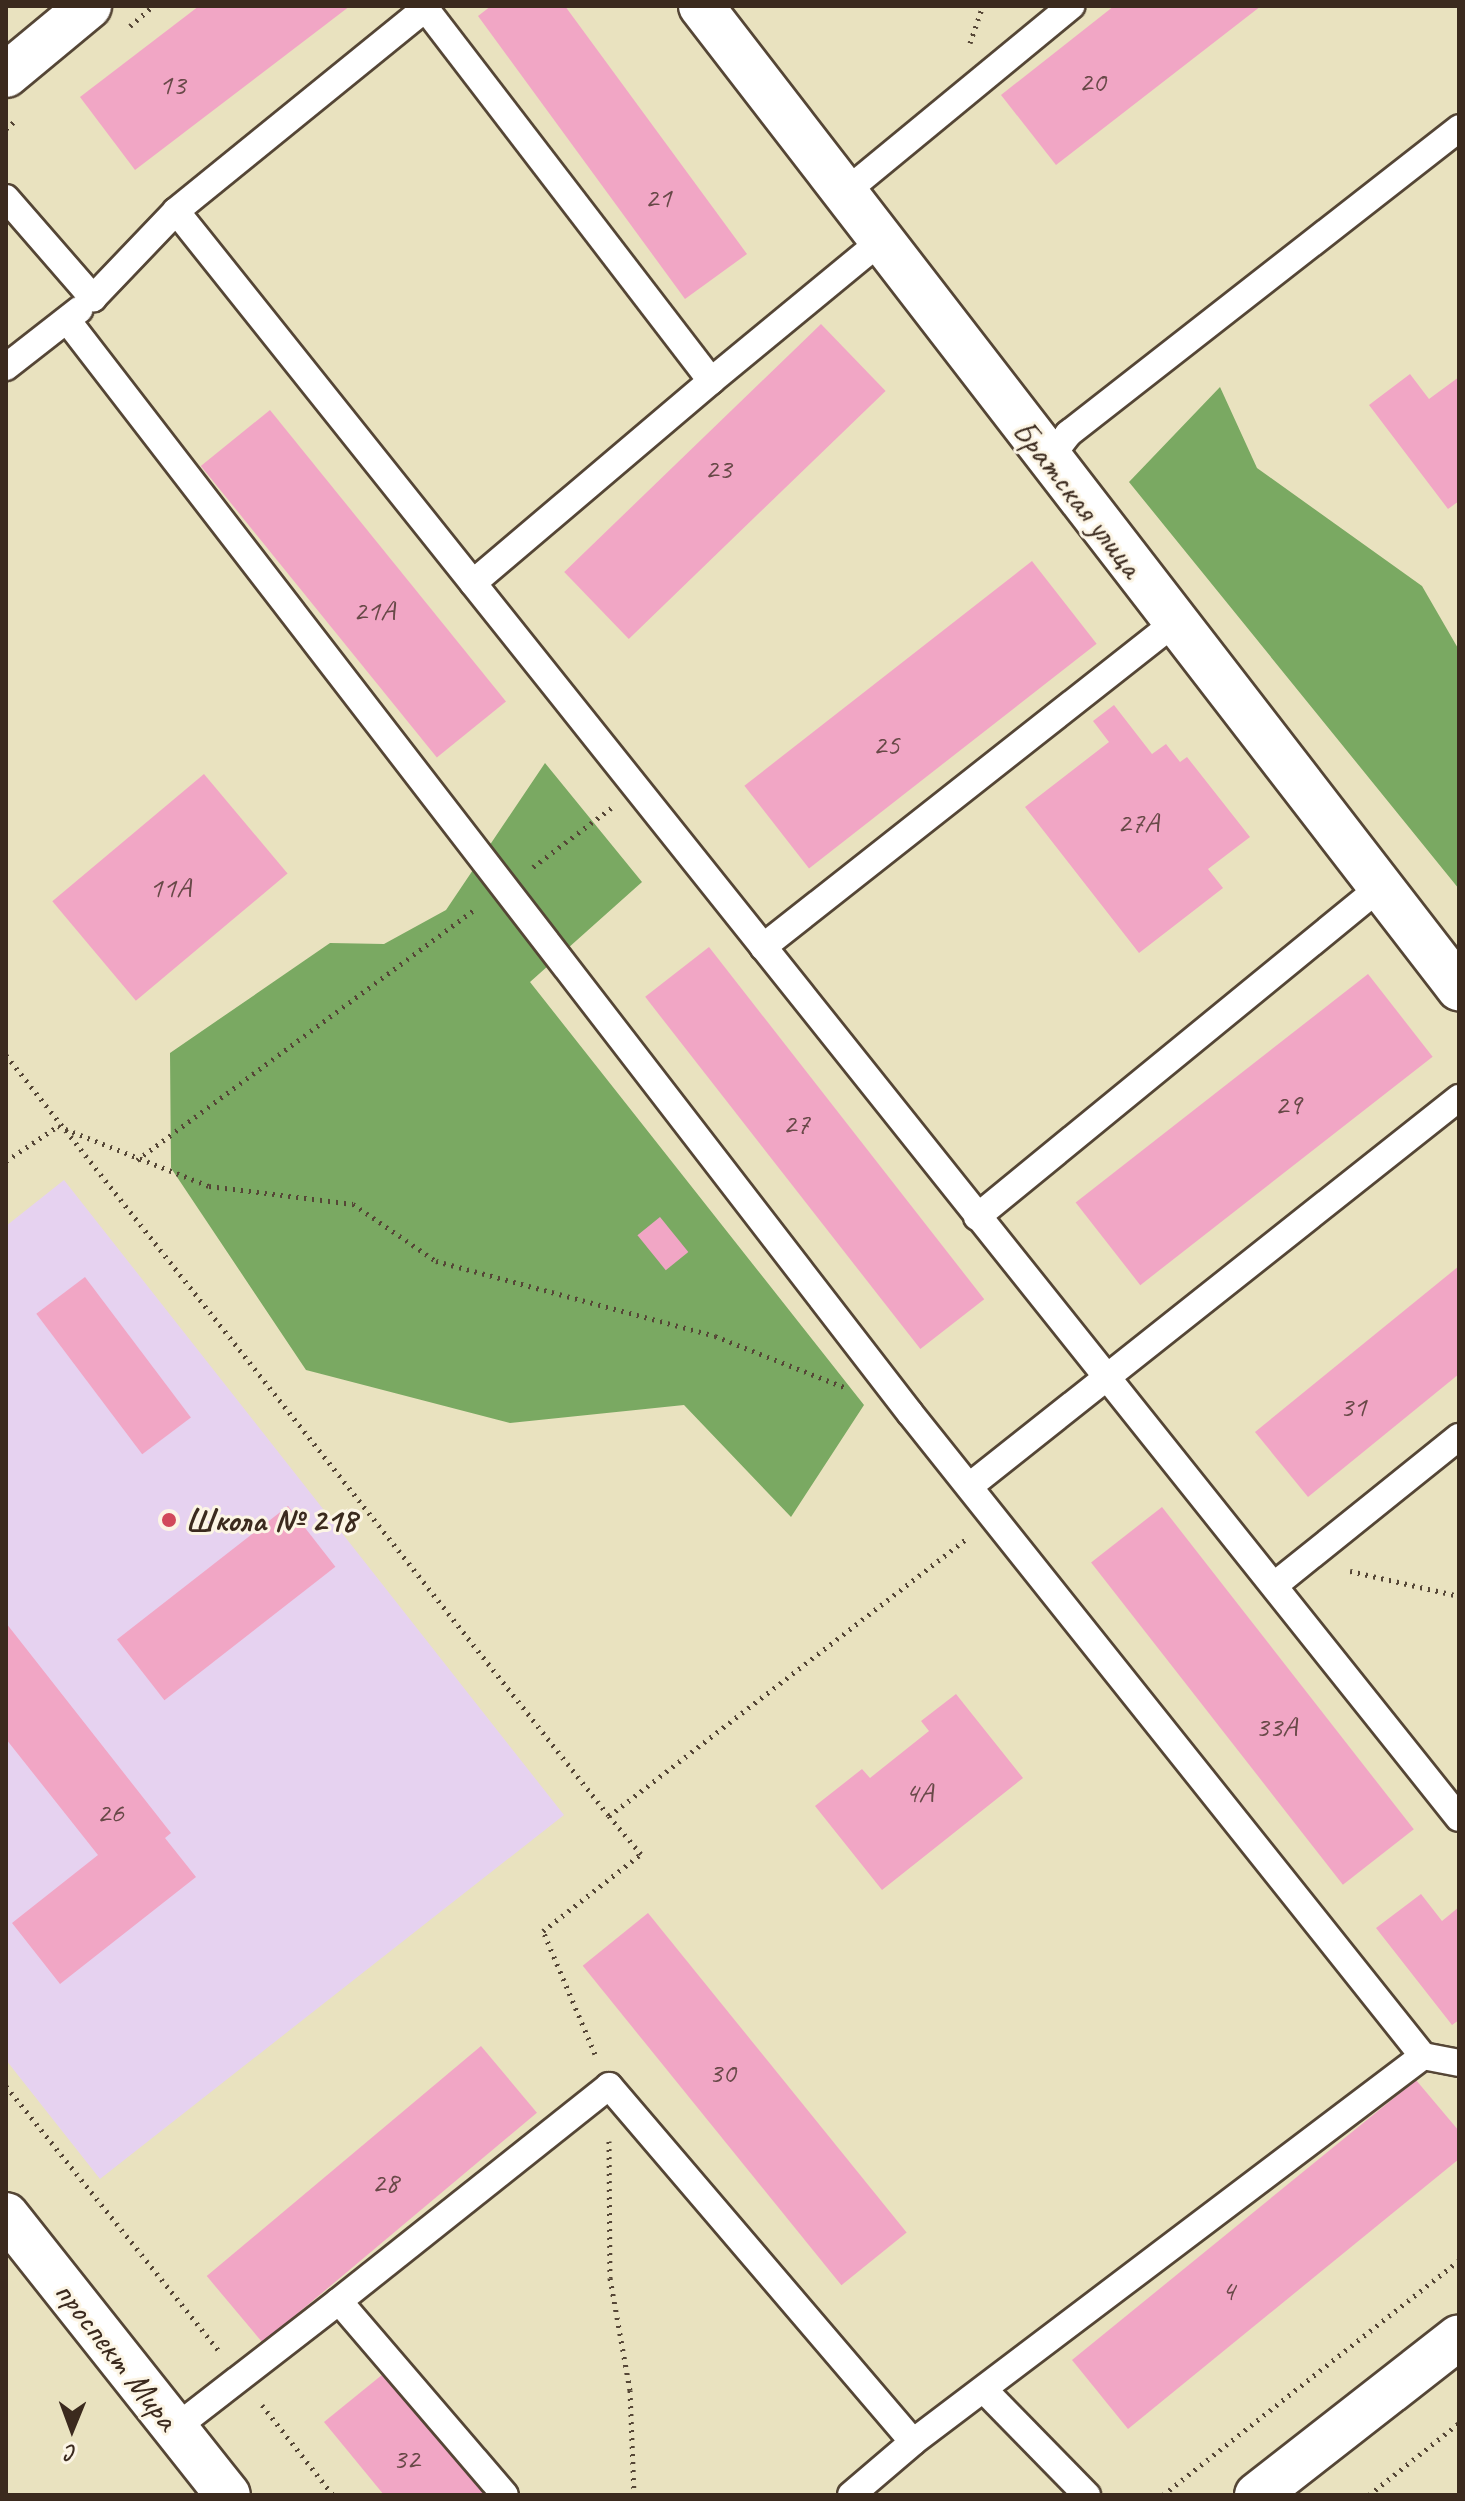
<!DOCTYPE html>
<meta charset="utf-8">
<style>
body{margin:0}
#map{position:relative;width:1465px;height:2501px;overflow:hidden;background:#e9e2bf;font-family:Caveat,sans-serif}
div>[style]{position:absolute}
.built>*{inset:0;background:#e6d2f0}
.forest>*{inset:0;background:#7aa962}
.building>*{inset:0;background:#f1a6c5;transform-origin:0 0}
.path>*{height:5px;margin-top:-2.5px;transform-origin:0;background:repeating-linear-gradient(90deg,#554636 0 2px,transparent 0 8px)}
.roads{filter:drop-shadow(2px 0 #554636) drop-shadow(-2px 0 #554636) drop-shadow(0 2px #554636) drop-shadow(0 -2px #554636)}
.service>*{height:26px;margin:-13px;padding:0 13px;transform-origin:13px;border-radius:13px;background:#fff}
.minor>*{height:44px;margin:-22px;padding:0 22px;transform-origin:22px;border-radius:22px;background:#fff}
.tertiary>*{height:44px;margin:-22px;padding:0 22px;transform-origin:22px;border-radius:22px;background:#fff}
.secondary>*{height:44px;margin:-22px;padding:0 22px;transform-origin:22px;border-radius:22px;background:#fff}
.dots>*{width:22px;height:22px;translate:-50% -50%;box-sizing:border-box;border:4px solid #fcf5e5;border-radius:50%}
span{translate:-50% -50%;white-space:nowrap;text-align:center;line-height:1.15;-webkit-text-stroke:6px #fcf5e5;paint-order:stroke}
.number-label{font-size:30px;color:#684948}
.number-label span{-webkit-text-stroke-width:0}
.street-label{font-size:34px;color:#3b2a1e}
.poi-label{font-size:34px;color:#3b2a1e;font-weight:700}
.left{translate:0 -50%;text-align:left}
.frame{position:absolute;inset:0;border:8px solid #3b2a1e;pointer-events:none}
.north{position:absolute;left:32px;top:2389px;width:80px;height:80px;-webkit-text-stroke:6px #fcf5e5;paint-order:stroke;rotate:181deg;font-size:22px;font-weight:700;line-height:32px;text-align:center;color:#3b2a1e}
.north::after{content:'';display:block;margin:auto;width:28px;height:36px;background:#3b2a1e;clip-path:polygon(50% 0,100% 100%,50% 72%,0 100%)}
</style>
<div id="map">
<div class="built">
<div style="clip-path:polygon(64px 1180px,564px 1815px,100px 2179px,6px 2060px,6px 1226px)"></div>
</div>
<div class="forest">
<div style="clip-path:polygon(1220px 387px,1257px 468px,1422px 586px,1459px 650px,1459px 889px,1129px 482px)"></div>
<div style="clip-path:polygon(545px 763px,642px 882px,530px 982px,864px 1405px,791px 1517px,684px 1405px,510px 1423px,306px 1370px,171px 1168px,170px 1053px,330px 943px,384px 944px,446px 910px)"></div>
</div>
<div class="building">
<div style="clip-path:polygon(199px 6px,350px 6px,135px 170px,80px 97px)"></div>
<div style="clip-path:polygon(491px 6px,565px 6px,747px 254px,685px 299px,478px 16px)"></div>
<div style="clip-path:polygon(1114px 6px,1261px 6px,1056px 165px,1001px 95px)"></div>
<div style="left:821px;top:324px;width:93px;height:357px;rotate:46deg"></div>
<div style="clip-path:polygon(1410px 374px,1429px 399px,1459px 377px,1459px 501px,1448px 509px,1369px 405px)"></div>
<div style="left:270px;top:410px;width:375px;height:89px;rotate:51deg"></div>
<div style="left:1032px;top:561px;width:105px;height:365px;rotate:52deg"></div>
<div style="clip-path:polygon(1114px 705px,1152px 754px,1166px 744px,1180px 762px,1187px 757px,1250px 837px,1208px 869px,1223px 888px,1139px 953px,1025px 807px,1109px 742px,1093px 721px)"></div>
<div style="left:204px;top:774px;width:130px;height:198px;rotate:50deg"></div>
<div style="left:709px;top:947px;width:447px;height:81px;rotate:52deg"></div>
<div style="left:1368px;top:974px;width:105px;height:371px;rotate:52deg"></div>
<div style="left:660px;top:1217px;width:45px;height:29px;rotate:51deg"></div>
<div style="clip-path:polygon(1459px 1266px,1459px 1374px,1308px 1497px,1255px 1432px)"></div>
<div style="left:85px;top:1277px;width:176px;height:61px;rotate:53deg"></div>
<div style="left:288px;top:1506px;width:77px;height:217px;rotate:52deg"></div>
<div style="left:1162px;top:1507px;width:409px;height:90px;rotate:52deg"></div>
<div style="clip-path:polygon(6px 1623px,171px 1833px,165px 1838px,196px 1877px,60px 1984px,12px 1923px,98px 1855px,6px 1739px)"></div>
<div style="clip-path:polygon(956px 1694px,1023px 1778px,882px 1890px,815px 1806px,862px 1769px,870px 1778px,929px 1731px,921px 1721px)"></div>
<div style="clip-path:polygon(1421px 1894px,1442px 1921px,1459px 1907px,1459px 2020px,1452px 2025px,1376px 1928px)"></div>
<div style="left:648px;top:1913px;width:411px;height:84px;rotate:51deg"></div>
<div style="left:481px;top:2046px;width:87px;height:358px;rotate:50deg"></div>
<div style="clip-path:polygon(1416px 2080px,1459px 2131px,1459px 2159px,1128px 2429px,1072px 2360px)"></div>
<div style="clip-path:polygon(388px 2370px,488px 2495px,384px 2495px,324px 2422px)"></div>
</div>
<div class="path">
<div style="left:130px;top:26px;width:30px;rotate:-41deg"></div>
<div style="left:970px;top:43px;width:39px;rotate:-71deg"></div>
<div style="left:6px;top:129px;width:15px;rotate:-42deg"></div>
<div style="left:533px;top:867px;width:98px;rotate:-37.1deg"></div>
<div style="left:6px;top:1055px;width:971px;rotate:51.61deg"></div>
<div style="left:609px;top:1816px;width:452px;rotate:-37.8deg"></div>
<div style="left:137px;top:1160px;width:422px;rotate:-36.6deg"></div>
<div style="left:6px;top:1161px;width:63px;rotate:-33.9deg"></div>
<div style="left:58px;top:1126px;width:162px;rotate:21.7deg"></div>
<div style="left:209px;top:1186px;width:145px;rotate:7.1deg"></div>
<div style="left:353px;top:1204px;width:101px;rotate:34.5deg"></div>
<div style="left:436px;top:1261px;width:289px;rotate:15deg"></div>
<div style="left:715px;top:1336px;width:139px;rotate:21.6deg"></div>
<div style="left:1350px;top:1571px;width:112px;rotate:12.9deg"></div>
<div style="left:595px;top:2054px;width:134px;rotate:-112.9deg"></div>
<div style="left:543px;top:1931px;width:125px;rotate:-38.2deg"></div>
<div style="left:641px;top:1854px;width:50px;rotate:-130.1deg"></div>
<div style="left:6px;top:2086px;width:339px;rotate:51.2deg"></div>
<div style="left:609px;top:2141px;width:137px;rotate:89.6deg"></div>
<div style="left:610px;top:2278px;width:114px;rotate:79.9deg"></div>
<div style="left:630px;top:2390px;width:105px;rotate:87.8deg"></div>
<div style="left:262px;top:2405px;width:115px;rotate:51.7deg"></div>
<div style="left:1163px;top:2495px;width:378px;rotate:-38.4deg"></div>
<div style="left:1369px;top:2495px;width:115px;rotate:-38.7deg"></div>
</div>
<div class="roads">
<div class="service">
<div style="left:425px;top:8px;width:470px;rotate:52.5deg"></div>
<div style="left:711px;top:381px;width:220px;rotate:-39.5deg"></div>
<div style="left:843px;top:194px;width:296px;rotate:-39.5deg"></div>
<div style="left:6px;top:198px;width:133px;rotate:49deg"></div>
<div style="left:93px;top:298px;width:120px;rotate:-46.3deg"></div>
<div style="left:176px;top:211px;width:325px;rotate:-39.1deg"></div>
<div style="left:176px;top:211px;width:2056px;rotate:51.4deg"></div>
<div style="left:67px;top:320px;width:1380px;rotate:52.36deg"></div>
<div style="left:910px;top:1413px;width:823px;rotate:51.42deg"></div>
<div style="left:1423px;top:2056px;width:37px;rotate:11deg"></div>
<div style="left:6px;top:367px;width:93px;rotate:-38deg"></div>
<div style="left:1048px;top:460px;width:33px;rotate:-52deg"></div>
<div style="left:1068px;top:434px;width:497px;rotate:-38deg"></div>
<div style="left:473px;top:583px;width:312px;rotate:-40.3deg"></div>
<div style="left:763px;top:947px;width:523px;rotate:-38.25deg"></div>
<div style="left:977px;top:1217px;width:519px;rotate:-39.3deg"></div>
<div style="left:971px;top:1485px;width:623px;rotate:-38.42deg"></div>
<div style="left:1276px;top:1584px;width:235px;rotate:-38.8deg"></div>
<div style="left:985px;top:2391px;width:146px;rotate:45.6deg"></div>
<div style="left:174px;top:2429px;width:209px;rotate:-37.8deg"></div>
<div style="left:505px;top:2495px;width:255px;rotate:-130.6deg"></div>
<div style="left:339px;top:2301px;width:345px;rotate:-38.5deg"></div>
<div style="left:609px;top:2086px;width:468px;rotate:49.5deg"></div>
<div style="left:851px;top:2495px;width:82px;rotate:-40.5deg"></div>
<div style="left:913px;top:2442px;width:640px;rotate:-37.12deg"></div>
</div>
<div class="minor">
<div style="left:701px;top:6px;width:1241px;rotate:52.34deg"></div>
</div>
<div class="tertiary">
<div style="left:1257px;top:2495px;width:256px;rotate:-38deg"></div>
</div>
<div class="secondary">
<div style="left:6px;top:75px;width:108px;rotate:-39.7deg"></div>
<div style="left:6px;top:2215px;width:357px;rotate:51.6deg"></div>
</div>
</div>
<div class="dots">
<div style="left:169px;top:1520px;background:#d1495b"></div>
</div>
<div class="number-label">
<span style="left:1092px;top:81px">20</span>
<span style="left:172px;top:84px">13</span>
<span style="left:658px;top:197px">21</span>
<span style="left:718px;top:468px">23</span>
<span style="left:374px;top:610px">21А</span>
<span style="left:886px;top:744px">25</span>
<span style="left:1138px;top:822px">27А</span>
<span style="left:170px;top:887px">11А</span>
<span style="left:1288px;top:1104px">29</span>
<span style="left:796px;top:1123px">27</span>
<span style="left:1353px;top:1406px">31</span>
<span style="left:1276px;top:1726px">33А</span>
<span style="left:919px;top:1792px">4А</span>
<span style="left:110px;top:1812px">26</span>
<span style="left:722px;top:2072px">30</span>
<span style="left:385px;top:2182px">28</span>
<span style="left:1228px;top:2290px">4</span>
<span style="left:406px;top:2458px">32</span>
</div>
<div class="street-label">
<span style="left:1078px;top:498px;rotate:52deg">Братская улица</span>
<span style="left:117px;top:2355px;rotate:52deg">проспект Мира</span>
</div>
<div class="poi-label">
<span class="left" style="left:185px;top:1520px">Школа № 218</span>
</div>
<div class="frame"></div>
<div class="north">С</div>
</div>
